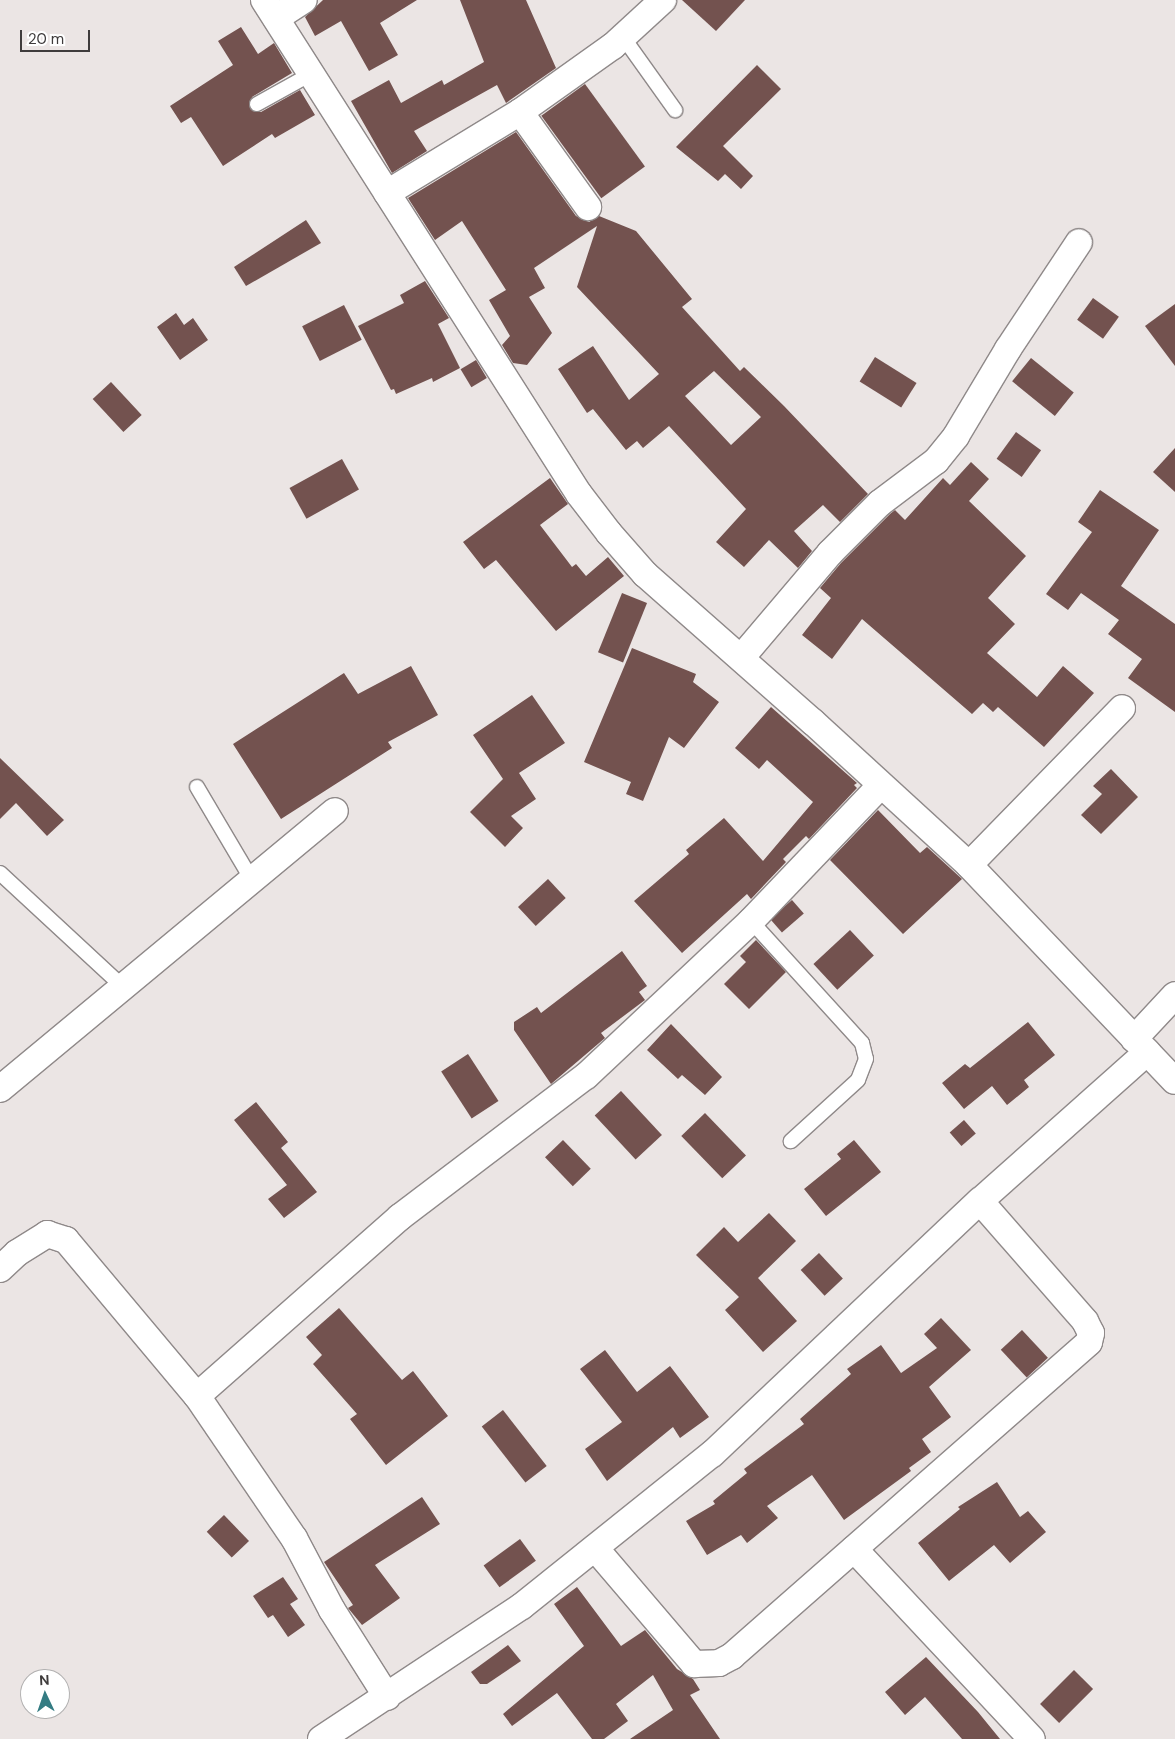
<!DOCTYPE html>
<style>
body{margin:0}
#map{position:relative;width:1175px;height:1739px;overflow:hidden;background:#ebe5e4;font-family:"DM Sans",sans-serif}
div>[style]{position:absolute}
.building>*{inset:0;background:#73524f;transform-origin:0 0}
.roads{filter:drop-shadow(1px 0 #8f8989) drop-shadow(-1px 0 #8f8989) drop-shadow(0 1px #8f8989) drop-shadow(0 -1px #8f8989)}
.service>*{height:14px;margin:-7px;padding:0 7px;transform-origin:7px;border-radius:7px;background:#fff}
.minor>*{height:26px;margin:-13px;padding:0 13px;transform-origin:13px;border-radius:13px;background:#fff}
span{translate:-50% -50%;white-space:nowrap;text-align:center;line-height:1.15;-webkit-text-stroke:5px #fff;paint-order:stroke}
.north{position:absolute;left:20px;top:1669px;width:50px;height:50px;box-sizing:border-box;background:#fff;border:1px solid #b2b1b1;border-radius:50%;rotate:357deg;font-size:14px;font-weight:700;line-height:20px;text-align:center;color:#3f3c3c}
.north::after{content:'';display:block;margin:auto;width:18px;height:22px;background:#347c83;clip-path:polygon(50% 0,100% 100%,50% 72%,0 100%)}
.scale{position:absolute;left:20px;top:30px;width:70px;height:22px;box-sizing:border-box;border:2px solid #3f3c3c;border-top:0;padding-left:6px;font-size:15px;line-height:18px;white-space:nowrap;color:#3f3c3c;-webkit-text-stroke:4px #fff;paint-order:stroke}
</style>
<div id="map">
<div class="building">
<div style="clip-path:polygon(323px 0,417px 0,380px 23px,398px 55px,369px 71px,341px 21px,315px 36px,305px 17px)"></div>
<div style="clip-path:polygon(460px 0,526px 0,556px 68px,506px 103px,497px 85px,414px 131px,427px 151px,392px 173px,351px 101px,389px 80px,401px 103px,442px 80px,444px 85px,484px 62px)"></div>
<div style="clip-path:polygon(682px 0,745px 0,716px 31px)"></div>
<div style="clip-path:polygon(241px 27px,258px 54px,274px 43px,292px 73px,252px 97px,250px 109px,261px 112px,300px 90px,315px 115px,275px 138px,272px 134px,223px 166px,191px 117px,181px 123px,170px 106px,233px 65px,218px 41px)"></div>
<div style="clip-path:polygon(757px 65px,781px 89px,723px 146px,753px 176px,741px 189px,725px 174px,718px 181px,676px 147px)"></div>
<div style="left:585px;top:84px;width:102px;height:54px;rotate:54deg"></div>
<div style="clip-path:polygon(evenodd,516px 132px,576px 216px,589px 222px,599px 216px,636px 231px,692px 299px,682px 307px,740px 371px,744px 367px,784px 406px,868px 494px,840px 522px,823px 505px,794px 531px,812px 551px,798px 568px,769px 540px,744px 567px,716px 542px,746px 509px,669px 426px,643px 448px,637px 441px,626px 450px,593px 409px,587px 413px,558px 369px,593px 346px,629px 400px,659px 374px,577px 287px,597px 226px,534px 268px,545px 288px,529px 297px,552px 333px,527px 365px,513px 363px,502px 345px,510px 336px,489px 300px,506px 290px,462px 221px,435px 240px,408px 198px,516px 132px,714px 371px,761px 417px,731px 445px,685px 396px,714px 371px)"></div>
<div style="clip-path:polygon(306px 220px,321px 243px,246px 286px,234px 267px)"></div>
<div style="clip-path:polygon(425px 281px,449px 318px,438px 324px,460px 368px,433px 382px,432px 378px,396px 394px,394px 389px,391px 390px,358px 326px,404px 303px,400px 295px)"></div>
<div style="left:1093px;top:298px;width:32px;height:27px;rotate:36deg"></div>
<div style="clip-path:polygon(1175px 304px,1175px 366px,1145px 326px)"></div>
<div style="left:344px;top:305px;width:39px;height:47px;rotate:63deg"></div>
<div style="clip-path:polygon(176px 313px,184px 325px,193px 318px,208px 340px,180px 360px,157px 327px)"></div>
<div style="left:875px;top:357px;width:49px;height:29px;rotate:32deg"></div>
<div style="left:1031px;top:358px;width:55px;height:30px;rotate:39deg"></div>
<div style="left:476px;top:360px;width:21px;height:18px;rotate:59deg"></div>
<div style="left:111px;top:382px;width:45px;height:25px;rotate:47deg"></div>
<div style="left:1016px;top:432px;width:31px;height:33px;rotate:36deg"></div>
<div style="clip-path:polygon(1175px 448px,1175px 492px,1153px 472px)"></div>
<div style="left:342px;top:459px;width:35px;height:60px;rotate:61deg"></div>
<div style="clip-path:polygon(971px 462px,989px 479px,969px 501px,1026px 556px,988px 598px,1015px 624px,987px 653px,1037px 697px,1063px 666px,1094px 693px,1044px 747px,998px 707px,993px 712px,983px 703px,972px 714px,862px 619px,832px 659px,802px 635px,831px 598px,820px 588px,841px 563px,890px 514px,895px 510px,905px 520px,943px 478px,950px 485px)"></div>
<div style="clip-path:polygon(550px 478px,568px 504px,540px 525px,572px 567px,576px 564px,586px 576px,608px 557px,624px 576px,556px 631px,496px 560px,484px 569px,463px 542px)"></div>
<div style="clip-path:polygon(1100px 490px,1159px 530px,1121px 586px,1175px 624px,1175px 712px,1128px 678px,1142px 659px,1108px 634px,1119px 620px,1081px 593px,1068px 610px,1046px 594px,1092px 532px,1078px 522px)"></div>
<div style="left:622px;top:593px;width:27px;height:64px;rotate:22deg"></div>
<div style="clip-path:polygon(632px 648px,696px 674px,693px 682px,719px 702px,684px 748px,669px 737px,643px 801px,626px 794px,631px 782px,584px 762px)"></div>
<div style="clip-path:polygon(411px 666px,438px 715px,388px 742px,392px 748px,281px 819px,233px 744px,344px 673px,358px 694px)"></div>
<div style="clip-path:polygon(532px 695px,565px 743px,519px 773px,536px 799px,511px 816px,523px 828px,505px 847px,470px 812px,503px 779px,473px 735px)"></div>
<div style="clip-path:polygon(771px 707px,857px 783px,854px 785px,857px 788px,809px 839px,806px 836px,783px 859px,786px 862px,751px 899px,747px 894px,682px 953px,634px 901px,689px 854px,686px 850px,724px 818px,763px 861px,813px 802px,767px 760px,759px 769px,735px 748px)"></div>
<div style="clip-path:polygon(0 758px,64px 820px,47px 836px,16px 803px,0 819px)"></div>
<div style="clip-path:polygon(1111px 769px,1138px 797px,1101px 834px,1081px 815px,1102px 794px,1093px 786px)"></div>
<div style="clip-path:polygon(878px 810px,920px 853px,927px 847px,962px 879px,903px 934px,830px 860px)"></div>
<div style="left:548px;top:879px;width:26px;height:41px;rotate:47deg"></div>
<div style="left:792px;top:900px;width:18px;height:29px;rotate:49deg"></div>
<div style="left:850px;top:930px;width:35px;height:50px;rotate:47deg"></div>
<div style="clip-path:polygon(756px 940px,786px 972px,749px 1009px,724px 984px,746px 962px,740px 956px)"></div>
<div style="clip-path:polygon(622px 951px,647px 986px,639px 992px,645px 1000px,601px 1033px,605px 1038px,551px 1084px,514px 1030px,514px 1022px,537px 1007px,541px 1013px)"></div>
<div style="clip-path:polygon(1028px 1022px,1055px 1055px,1024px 1080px,1029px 1087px,1007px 1105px,992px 1086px,964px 1109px,942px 1083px,965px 1064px,970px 1068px)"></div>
<div style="clip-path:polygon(671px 1024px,722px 1077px,705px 1095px,682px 1075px,678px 1079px,647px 1050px)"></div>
<div style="left:468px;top:1054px;width:56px;height:32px;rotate:57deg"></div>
<div style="left:621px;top:1091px;width:60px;height:36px;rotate:47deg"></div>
<div style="clip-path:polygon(256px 1102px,288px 1142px,281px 1148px,317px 1192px,284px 1218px,268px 1199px,287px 1185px,234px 1120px)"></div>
<div style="left:705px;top:1113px;width:59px;height:33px;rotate:46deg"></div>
<div style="left:964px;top:1120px;width:18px;height:19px;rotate:49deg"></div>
<div style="left:563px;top:1140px;width:40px;height:25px;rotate:46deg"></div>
<div style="clip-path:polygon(854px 1140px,881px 1172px,826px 1216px,804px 1189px,841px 1159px,837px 1154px)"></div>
<div style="clip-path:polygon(769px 1213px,796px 1241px,758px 1278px,797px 1321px,763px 1352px,725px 1310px,739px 1297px,696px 1255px,724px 1227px,738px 1242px)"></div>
<div style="left:819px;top:1253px;width:35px;height:25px;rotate:47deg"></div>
<div style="clip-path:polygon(339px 1308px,402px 1380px,413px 1371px,448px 1416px,386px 1465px,350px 1419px,357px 1414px,313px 1364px,322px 1355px,306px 1337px)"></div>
<div style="clip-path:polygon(941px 1318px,971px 1350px,929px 1387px,951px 1417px,922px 1439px,931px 1452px,909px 1468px,911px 1471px,844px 1520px,812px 1475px,767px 1506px,778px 1518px,747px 1543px,741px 1535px,707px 1555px,686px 1521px,715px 1504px,713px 1501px,747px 1473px,744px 1469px,804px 1424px,800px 1419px,851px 1374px,847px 1369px,881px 1345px,901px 1373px,937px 1348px,924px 1334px)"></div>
<div style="left:1022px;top:1330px;width:38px;height:29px;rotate:47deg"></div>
<div style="clip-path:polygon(605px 1350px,637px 1392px,670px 1366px,709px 1417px,680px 1438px,673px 1427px,607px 1481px,585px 1449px,622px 1422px,580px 1369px)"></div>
<div style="left:503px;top:1410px;width:71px;height:27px;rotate:52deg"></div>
<div style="clip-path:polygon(997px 1482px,1020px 1517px,1028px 1511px,1046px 1532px,1010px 1563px,994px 1545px,949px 1581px,918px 1543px,960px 1509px,958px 1507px)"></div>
<div style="clip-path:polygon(422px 1497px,440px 1524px,375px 1565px,400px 1598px,362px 1625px,348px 1608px,353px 1605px,324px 1562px)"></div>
<div style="left:224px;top:1515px;width:36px;height:24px;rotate:46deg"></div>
<div style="left:520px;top:1539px;width:27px;height:45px;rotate:54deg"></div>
<div style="clip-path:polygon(283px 1577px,298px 1599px,290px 1604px,305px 1625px,288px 1637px,273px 1615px,268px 1618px,253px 1596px)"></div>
<div style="clip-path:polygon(577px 1587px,621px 1646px,645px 1630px,677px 1669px,693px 1679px,700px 1690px,690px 1695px,720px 1739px,630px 1739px,673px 1710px,653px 1675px,616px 1704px,628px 1721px,604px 1739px,592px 1739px,557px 1693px,512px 1726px,503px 1714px,584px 1646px,554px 1604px)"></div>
<div style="clip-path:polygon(508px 1645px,521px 1661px,487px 1684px,480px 1684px,471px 1672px)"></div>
<div style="clip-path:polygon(926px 1657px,978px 1712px,1000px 1739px,962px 1739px,925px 1697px,905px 1715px,885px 1692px)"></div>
<div style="left:1074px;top:1670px;width:27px;height:48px;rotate:45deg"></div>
</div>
<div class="roads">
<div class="service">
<div style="left:623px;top:37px;width:90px;rotate:54.5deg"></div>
<div style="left:257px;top:104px;width:62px;rotate:-29.1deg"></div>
<div style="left:197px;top:787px;width:108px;rotate:59.4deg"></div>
<div style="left:0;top:873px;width:168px;rotate:42.8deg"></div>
<div style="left:751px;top:921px;width:165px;rotate:47.7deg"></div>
<div style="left:862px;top:1043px;width:16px;rotate:76deg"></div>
<div style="left:866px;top:1059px;width:22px;rotate:111deg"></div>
<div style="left:858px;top:1080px;width:91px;rotate:137.7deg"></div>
</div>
<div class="minor">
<div style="left:264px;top:0;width:586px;rotate:57.48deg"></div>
<div style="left:579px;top:494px;width:49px;rotate:52.4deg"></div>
<div style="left:609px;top:533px;width:55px;rotate:48.7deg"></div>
<div style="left:645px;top:574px;width:224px;rotate:41.4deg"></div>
<div style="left:813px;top:722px;width:212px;rotate:42.5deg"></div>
<div style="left:969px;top:865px;width:298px;rotate:46.4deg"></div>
<div style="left:276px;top:18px;width:33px;rotate:-33deg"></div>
<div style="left:520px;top:112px;width:117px;rotate:54.4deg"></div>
<div style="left:387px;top:193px;width:156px;rotate:-31.3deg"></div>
<div style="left:520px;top:112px;width:114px;rotate:-35.4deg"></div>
<div style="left:613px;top:46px;width:68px;rotate:-42.6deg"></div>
<div style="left:741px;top:658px;width:138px;rotate:-49.7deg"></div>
<div style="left:830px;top:553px;width:71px;rotate:-45deg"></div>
<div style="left:880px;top:503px;width:70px;rotate:-36.9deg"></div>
<div style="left:936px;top:461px;width:32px;rotate:-51deg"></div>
<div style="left:956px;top:436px;width:101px;rotate:-59.1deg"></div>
<div style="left:1008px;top:349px;width:128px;rotate:-56.4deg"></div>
<div style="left:969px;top:865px;width:219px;rotate:-45.7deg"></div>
<div style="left:1134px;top:1039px;width:60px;rotate:-47deg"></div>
<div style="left:0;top:1089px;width:435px;rotate:-39.7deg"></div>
<div style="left:0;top:1269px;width:23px;rotate:-43deg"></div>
<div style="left:17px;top:1253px;width:36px;rotate:-32deg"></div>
<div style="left:47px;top:1234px;width:20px;rotate:18deg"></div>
<div style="left:66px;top:1240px;width:204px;rotate:50deg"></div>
<div style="left:197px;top:1396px;width:271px;rotate:-41.4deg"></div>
<div style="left:400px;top:1217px;width:233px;rotate:-37.2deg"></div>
<div style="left:586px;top:1076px;width:226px;rotate:-43.2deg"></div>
<div style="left:751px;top:921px;width:188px;rotate:-46.3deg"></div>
<div style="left:197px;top:1396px;width:172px;rotate:55.7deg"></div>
<div style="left:294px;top:1538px;width:81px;rotate:62.2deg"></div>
<div style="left:332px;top:1610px;width:103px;rotate:57.7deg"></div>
<div style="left:595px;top:1548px;width:153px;rotate:49.5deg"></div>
<div style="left:694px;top:1664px;width:25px;rotate:-2deg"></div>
<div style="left:719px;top:1663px;width:15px;rotate:-28deg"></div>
<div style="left:732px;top:1656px;width:475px;rotate:-41.3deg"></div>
<div style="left:1089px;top:1342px;width:9px;rotate:-77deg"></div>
<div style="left:1091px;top:1333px;width:13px;rotate:-117deg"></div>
<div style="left:1085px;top:1321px;width:159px;rotate:-131.2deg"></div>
<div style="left:854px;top:1549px;width:260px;rotate:46.9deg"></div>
<div style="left:321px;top:1739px;width:241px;rotate:-33.5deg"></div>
<div style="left:522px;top:1606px;width:243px;rotate:-38.7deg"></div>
<div style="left:712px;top:1454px;width:369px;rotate:-43.4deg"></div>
<div style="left:980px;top:1201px;width:224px;rotate:-41.7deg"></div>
</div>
</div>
<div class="north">N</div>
<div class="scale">20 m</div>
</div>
